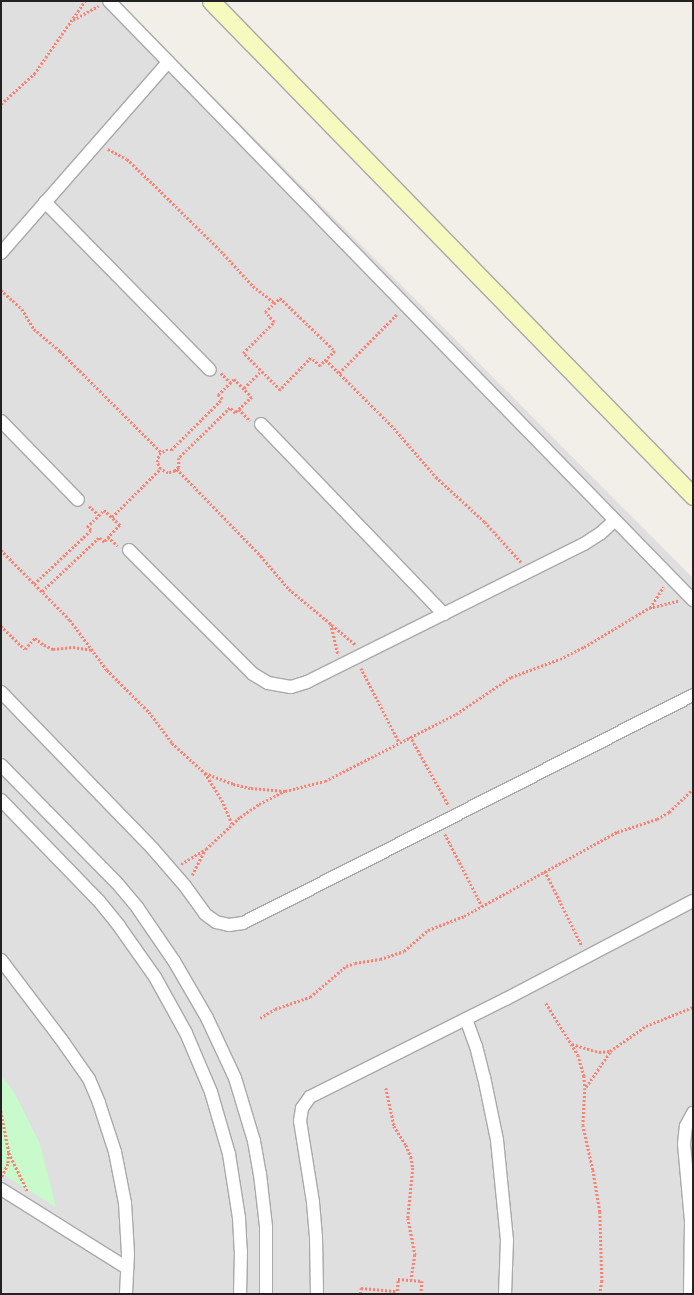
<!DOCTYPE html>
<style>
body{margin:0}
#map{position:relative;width:694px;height:1295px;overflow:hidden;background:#f2efe9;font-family:Commissioner,sans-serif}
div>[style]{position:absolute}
.residential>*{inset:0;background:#e0dfdf}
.park>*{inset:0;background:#c8facc}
.path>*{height:2.5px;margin-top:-1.25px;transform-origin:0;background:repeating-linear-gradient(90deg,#fa8072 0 2px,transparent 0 4px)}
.roads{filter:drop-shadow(1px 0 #a9a9a9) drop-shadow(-1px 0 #a9a9a9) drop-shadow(0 1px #a9a9a9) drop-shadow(0 -1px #a9a9a9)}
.minor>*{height:12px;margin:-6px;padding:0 6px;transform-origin:6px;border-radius:6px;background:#fff}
.secondary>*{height:17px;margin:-8.5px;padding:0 8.5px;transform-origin:8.5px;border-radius:8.5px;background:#f7fabf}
span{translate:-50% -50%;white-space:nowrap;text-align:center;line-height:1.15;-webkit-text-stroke:4px #fff;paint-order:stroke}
.frame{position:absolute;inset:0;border:2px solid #222;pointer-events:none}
</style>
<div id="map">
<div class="residential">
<div style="clip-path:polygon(1px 1px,118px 1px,693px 578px,693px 1294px,1px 1294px)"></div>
</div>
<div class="park">
<div style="clip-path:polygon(1px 1076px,14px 1092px,40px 1144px,56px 1207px,1px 1173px)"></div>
</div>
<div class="path">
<div style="left:73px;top:20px;width:29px;rotate:-29deg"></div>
<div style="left:1px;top:104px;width:45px;rotate:-42.3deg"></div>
<div style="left:34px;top:74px;width:89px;rotate:-55.1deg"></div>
<div style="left:108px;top:149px;width:21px;rotate:28deg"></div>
<div style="left:127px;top:159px;width:32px;rotate:44deg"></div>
<div style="left:150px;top:181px;width:100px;rotate:44.6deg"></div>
<div style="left:221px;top:251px;width:47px;rotate:47.6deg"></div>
<div style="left:253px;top:286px;width:28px;rotate:38deg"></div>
<div style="left:1px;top:290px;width:28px;rotate:42deg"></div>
<div style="left:22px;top:309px;width:23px;rotate:59deg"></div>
<div style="left:34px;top:329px;width:34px;rotate:40deg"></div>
<div style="left:60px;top:351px;width:143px;rotate:45deg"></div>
<div style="left:280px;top:298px;width:76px;rotate:43.9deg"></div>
<div style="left:335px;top:351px;width:21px;rotate:135deg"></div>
<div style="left:320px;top:366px;width:12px;rotate:-138deg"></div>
<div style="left:311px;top:358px;width:45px;rotate:134.1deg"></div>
<div style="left:280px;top:390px;width:52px;rotate:-135deg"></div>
<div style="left:243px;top:353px;width:44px;rotate:-45deg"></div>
<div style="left:274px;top:322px;width:13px;rotate:-132deg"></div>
<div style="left:265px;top:312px;width:21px;rotate:-43deg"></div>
<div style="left:326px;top:360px;width:96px;rotate:45deg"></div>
<div style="left:394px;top:428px;width:65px;rotate:49.4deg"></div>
<div style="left:436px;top:477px;width:67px;rotate:42.6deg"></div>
<div style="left:485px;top:522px;width:54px;rotate:48deg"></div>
<div style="left:221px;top:373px;width:14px;rotate:45deg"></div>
<div style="left:339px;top:373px;width:84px;rotate:-45.5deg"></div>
<div style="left:234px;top:379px;width:25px;rotate:45deg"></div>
<div style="left:252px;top:397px;width:23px;rotate:137deg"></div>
<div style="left:235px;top:413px;width:7px;rotate:-135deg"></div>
<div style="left:230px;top:408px;width:71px;rotate:135.6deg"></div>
<div style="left:179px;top:458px;width:9px;rotate:90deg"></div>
<div style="left:179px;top:467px;width:6px;rotate:135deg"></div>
<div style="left:175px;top:471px;width:7px;rotate:164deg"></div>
<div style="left:168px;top:473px;width:9px;rotate:-153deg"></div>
<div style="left:160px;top:469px;width:8px;rotate:-113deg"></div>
<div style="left:157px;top:462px;width:8px;rotate:-76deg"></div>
<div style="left:159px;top:454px;width:8px;rotate:-30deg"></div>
<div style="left:166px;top:450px;width:5px"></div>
<div style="left:171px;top:450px;width:72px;rotate:-45deg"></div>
<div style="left:222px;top:399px;width:6px;rotate:-135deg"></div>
<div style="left:218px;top:395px;width:23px;rotate:-45deg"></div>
<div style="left:244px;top:388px;width:24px;rotate:-45deg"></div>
<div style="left:239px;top:409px;width:16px;rotate:47deg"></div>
<div style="left:177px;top:469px;width:121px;rotate:46deg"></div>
<div style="left:261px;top:556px;width:43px;rotate:49.7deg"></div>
<div style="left:289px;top:589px;width:87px;rotate:39.9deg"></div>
<div style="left:89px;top:506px;width:13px;rotate:42deg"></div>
<div style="left:112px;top:517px;width:68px;rotate:-45deg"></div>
<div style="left:108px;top:537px;width:13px;rotate:42deg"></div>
<div style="left:1px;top:550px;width:98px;rotate:45.4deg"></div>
<div style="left:70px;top:620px;width:62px;rotate:53.5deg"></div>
<div style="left:107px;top:670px;width:59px;rotate:45deg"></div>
<div style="left:149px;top:712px;width:39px;rotate:53deg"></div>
<div style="left:172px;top:743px;width:45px;rotate:42.3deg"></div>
<div style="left:205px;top:773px;width:30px;rotate:21deg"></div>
<div style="left:233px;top:784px;width:18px;rotate:13deg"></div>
<div style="left:251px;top:788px;width:34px;rotate:5deg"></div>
<div style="left:285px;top:791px;width:41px;rotate:-14deg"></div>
<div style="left:325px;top:781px;width:147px;rotate:-27.1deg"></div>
<div style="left:456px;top:714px;width:66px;rotate:-33.9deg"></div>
<div style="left:511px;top:677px;width:52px;rotate:-20.2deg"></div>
<div style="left:560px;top:659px;width:27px;rotate:-27deg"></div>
<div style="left:584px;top:647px;width:76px;rotate:-31deg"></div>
<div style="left:649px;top:608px;width:30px;rotate:-14deg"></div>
<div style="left:34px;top:584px;width:79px;rotate:-43.5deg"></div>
<div style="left:91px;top:530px;width:5px;rotate:-143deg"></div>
<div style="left:87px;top:527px;width:24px;rotate:-45deg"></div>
<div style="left:104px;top:510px;width:22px;rotate:43deg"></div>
<div style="left:120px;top:525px;width:23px;rotate:133deg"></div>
<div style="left:104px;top:542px;width:6px;rotate:-141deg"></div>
<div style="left:99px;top:538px;width:79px;rotate:136.5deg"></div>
<div style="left:650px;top:608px;width:25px;rotate:-58deg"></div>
<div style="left:331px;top:624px;width:32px;rotate:77deg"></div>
<div style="left:1px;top:626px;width:33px;rotate:44deg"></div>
<div style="left:25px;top:649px;width:15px;rotate:-48deg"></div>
<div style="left:35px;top:638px;width:11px;rotate:38deg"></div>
<div style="left:44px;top:645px;width:10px;rotate:24deg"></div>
<div style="left:53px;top:649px;width:20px;rotate:-6deg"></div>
<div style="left:73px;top:647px;width:18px;rotate:9deg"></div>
<div style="left:361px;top:668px;width:83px;rotate:62.8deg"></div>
<div style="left:410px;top:736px;width:80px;rotate:60.9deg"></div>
<div style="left:205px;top:773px;width:32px;rotate:58deg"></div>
<div style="left:222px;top:800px;width:26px;rotate:67deg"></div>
<div style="left:445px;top:834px;width:81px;rotate:62.8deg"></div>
<div style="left:181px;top:864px;width:29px;rotate:-31deg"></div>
<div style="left:206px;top:849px;width:47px;rotate:-43.3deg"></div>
<div style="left:240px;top:817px;width:23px;rotate:-34deg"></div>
<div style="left:259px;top:804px;width:28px;rotate:-27deg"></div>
<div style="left:545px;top:871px;width:84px;rotate:63.7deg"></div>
<div style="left:192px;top:875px;width:28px;rotate:-63deg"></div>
<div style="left:546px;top:1003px;width:61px;rotate:58.4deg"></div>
<div style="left:578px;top:1055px;width:22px;rotate:74deg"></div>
<div style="left:584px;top:1076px;width:12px;rotate:85deg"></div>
<div style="left:585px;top:1088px;width:37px;rotate:93deg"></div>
<div style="left:583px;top:1125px;width:46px;rotate:77.5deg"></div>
<div style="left:593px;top:1170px;width:43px;rotate:80.5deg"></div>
<div style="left:600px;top:1212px;width:69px;rotate:88.3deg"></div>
<div style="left:602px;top:1281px;width:13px;rotate:99deg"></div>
<div style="left:260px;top:1018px;width:17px;rotate:-31deg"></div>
<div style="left:275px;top:1009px;width:37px;rotate:-19deg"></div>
<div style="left:310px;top:997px;width:48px;rotate:-40.7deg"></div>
<div style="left:346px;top:966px;width:9px;rotate:-18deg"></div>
<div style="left:355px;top:963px;width:25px;rotate:-9deg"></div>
<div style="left:380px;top:959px;width:25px;rotate:-18deg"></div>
<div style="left:404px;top:951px;width:32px;rotate:-41deg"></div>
<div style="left:428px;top:930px;width:39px;rotate:-21deg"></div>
<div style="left:464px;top:916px;width:175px;rotate:-28.8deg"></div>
<div style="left:617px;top:832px;width:42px;rotate:-18deg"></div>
<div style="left:657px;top:819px;width:14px;rotate:-30deg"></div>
<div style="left:669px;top:812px;width:33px;rotate:-44deg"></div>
<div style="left:572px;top:1044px;width:28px;rotate:17deg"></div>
<div style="left:599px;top:1052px;width:11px;rotate:-5deg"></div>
<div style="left:610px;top:1051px;width:44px;rotate:-34.8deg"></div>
<div style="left:646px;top:1026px;width:51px;rotate:-22deg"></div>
<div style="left:586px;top:1087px;width:42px;rotate:-55.6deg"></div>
<div style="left:386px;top:1088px;width:39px;rotate:78deg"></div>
<div style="left:394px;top:1126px;width:22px;rotate:58deg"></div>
<div style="left:406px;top:1145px;width:13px;rotate:67deg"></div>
<div style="left:411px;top:1157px;width:11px;rotate:80deg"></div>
<div style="left:413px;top:1168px;width:50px;rotate:95.7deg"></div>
<div style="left:408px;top:1218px;width:38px;rotate:79deg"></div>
<div style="left:415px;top:1255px;width:25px;rotate:99deg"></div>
<div style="left:1px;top:1111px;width:43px;rotate:79.2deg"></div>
<div style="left:9px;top:1153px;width:11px;rotate:95deg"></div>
<div style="left:8px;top:1164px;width:14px;rotate:115deg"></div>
<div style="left:9px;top:1153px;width:43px;rotate:64deg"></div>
<div style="left:360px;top:1294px;width:6px;rotate:-81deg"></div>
<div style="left:361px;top:1288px;width:36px;rotate:5deg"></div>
<div style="left:397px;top:1291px;width:12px;rotate:-85deg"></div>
<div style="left:398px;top:1279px;width:24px;rotate:5deg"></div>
<div style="left:422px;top:1281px;width:13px;rotate:94deg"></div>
</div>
<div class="roads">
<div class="minor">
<div style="left:109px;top:1px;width:837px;rotate:45.73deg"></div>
<div style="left:45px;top:202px;width:235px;rotate:45.5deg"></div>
<div style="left:1px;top:253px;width:254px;rotate:-48.8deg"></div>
<div style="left:1px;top:421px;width:110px;rotate:45.7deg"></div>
<div style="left:261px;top:424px;width:264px;rotate:46.1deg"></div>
<div style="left:129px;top:550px;width:175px;rotate:45deg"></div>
<div style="left:253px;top:674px;width:17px;rotate:31deg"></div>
<div style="left:268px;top:683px;width:23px;rotate:10deg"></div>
<div style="left:291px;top:687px;width:17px;rotate:-17deg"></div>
<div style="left:307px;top:682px;width:309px;rotate:-26.5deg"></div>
<div style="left:584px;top:544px;width:20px;rotate:-33deg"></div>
<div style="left:601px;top:533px;width:19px;rotate:-43deg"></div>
<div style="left:1px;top:692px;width:219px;rotate:45.9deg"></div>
<div style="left:153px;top:849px;width:49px;rotate:49.1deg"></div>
<div style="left:185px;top:886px;width:34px;rotate:54deg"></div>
<div style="left:205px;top:914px;width:14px;rotate:36deg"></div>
<div style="left:216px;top:922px;width:13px;rotate:13deg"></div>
<div style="left:229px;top:925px;width:14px;rotate:-8deg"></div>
<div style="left:243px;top:923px;width:504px;rotate:-26.87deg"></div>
<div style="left:1px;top:765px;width:165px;rotate:45.5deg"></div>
<div style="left:117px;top:883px;width:31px;rotate:50deg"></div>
<div style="left:137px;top:907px;width:65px;rotate:55.6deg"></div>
<div style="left:174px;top:961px;width:66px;rotate:59.9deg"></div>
<div style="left:207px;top:1018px;width:66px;rotate:65deg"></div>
<div style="left:235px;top:1078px;width:66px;rotate:73.2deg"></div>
<div style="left:254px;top:1141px;width:34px;rotate:80deg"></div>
<div style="left:260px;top:1174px;width:53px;rotate:83.5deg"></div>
<div style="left:266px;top:1227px;width:67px;rotate:90deg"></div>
<div style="left:1px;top:800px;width:141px;rotate:45.9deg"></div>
<div style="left:99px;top:901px;width:32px;rotate:51deg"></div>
<div style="left:119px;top:926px;width:62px;rotate:54.8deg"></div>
<div style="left:155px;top:977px;width:64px;rotate:61deg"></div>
<div style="left:186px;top:1033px;width:64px;rotate:67deg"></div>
<div style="left:211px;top:1092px;width:65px;rotate:73.8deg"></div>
<div style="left:229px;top:1154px;width:65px;rotate:81.1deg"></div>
<div style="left:239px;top:1218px;width:33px;rotate:87deg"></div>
<div style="left:241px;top:1251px;width:43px;rotate:91.3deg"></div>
<div style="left:1px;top:960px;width:99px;rotate:52.8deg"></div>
<div style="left:61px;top:1039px;width:49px;rotate:55deg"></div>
<div style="left:89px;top:1079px;width:26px;rotate:67deg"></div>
<div style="left:99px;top:1103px;width:52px;rotate:71.9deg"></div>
<div style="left:115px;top:1152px;width:52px;rotate:78.9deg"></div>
<div style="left:125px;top:1203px;width:51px;rotate:86.6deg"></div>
<div style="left:128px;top:1254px;width:40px;rotate:92.9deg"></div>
<div style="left:466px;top:1019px;width:29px;rotate:70deg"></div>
<div style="left:476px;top:1046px;width:32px;rotate:76deg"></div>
<div style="left:484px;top:1077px;width:64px;rotate:78.3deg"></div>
<div style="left:497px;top:1140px;width:100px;rotate:84.3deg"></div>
<div style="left:507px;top:1240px;width:54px;rotate:92.1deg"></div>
<div style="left:1px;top:1189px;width:149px;rotate:32.1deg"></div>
<div style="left:317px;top:1294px;width:57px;rotate:-91deg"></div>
<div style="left:316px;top:1237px;width:35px;rotate:-95deg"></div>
<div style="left:313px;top:1202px;width:82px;rotate:-99.1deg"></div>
<div style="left:300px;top:1121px;width:13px;rotate:-81deg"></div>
<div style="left:302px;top:1108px;width:14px;rotate:-54deg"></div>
<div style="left:310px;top:1097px;width:219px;rotate:-26.6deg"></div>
<div style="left:506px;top:999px;width:211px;rotate:-27.7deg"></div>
<div style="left:690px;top:1294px;width:73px;rotate:-89.2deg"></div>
<div style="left:691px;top:1221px;width:77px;rotate:-95.2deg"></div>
<div style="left:684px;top:1144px;width:18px;rotate:-84deg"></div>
<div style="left:686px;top:1126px;width:15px;rotate:-62deg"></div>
</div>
<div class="secondary">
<div style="left:211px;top:1px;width:691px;rotate:45.76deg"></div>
</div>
</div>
<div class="frame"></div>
</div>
